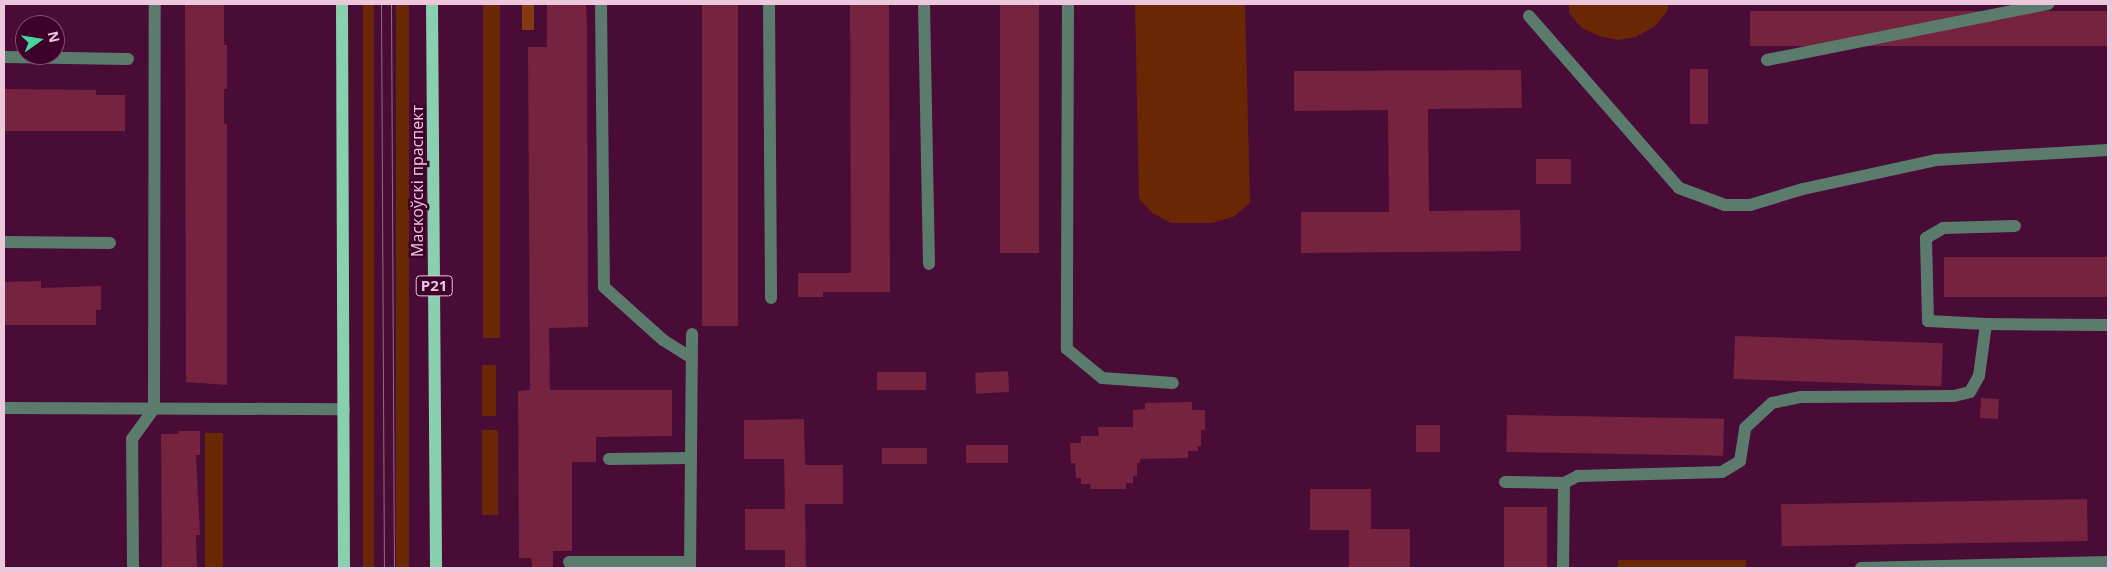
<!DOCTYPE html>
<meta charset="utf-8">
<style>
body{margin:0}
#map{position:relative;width:2112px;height:572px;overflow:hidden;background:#480c36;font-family:"Open Sans",sans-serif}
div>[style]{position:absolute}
.green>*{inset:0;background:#6a2703;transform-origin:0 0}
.forest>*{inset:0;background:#853710;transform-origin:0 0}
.building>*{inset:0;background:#762340;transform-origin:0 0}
.minor>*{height:12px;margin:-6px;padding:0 6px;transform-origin:6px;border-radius:6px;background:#5b7c6c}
.major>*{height:12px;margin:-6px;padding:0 6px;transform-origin:6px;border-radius:6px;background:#89d0ae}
.tram>*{height:1px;margin:-0.5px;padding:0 0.5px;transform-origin:0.5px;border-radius:0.5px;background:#9a6989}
span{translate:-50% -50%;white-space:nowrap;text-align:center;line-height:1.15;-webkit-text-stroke:5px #3d012c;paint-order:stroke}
.shield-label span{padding:1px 4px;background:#3d012c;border:1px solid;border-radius:4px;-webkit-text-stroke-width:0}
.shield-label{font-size:15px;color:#edc7dc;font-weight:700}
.street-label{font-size:16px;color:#edc7dc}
.frame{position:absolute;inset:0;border:5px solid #edc7dc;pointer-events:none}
.north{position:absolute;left:15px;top:15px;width:50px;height:50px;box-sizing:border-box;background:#3d012c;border:1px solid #835072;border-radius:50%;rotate:77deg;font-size:14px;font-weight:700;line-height:20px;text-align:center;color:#edc7dc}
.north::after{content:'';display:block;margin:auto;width:18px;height:22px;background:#48d49d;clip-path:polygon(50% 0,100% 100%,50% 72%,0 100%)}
</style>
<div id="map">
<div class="green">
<div style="left:363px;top:4px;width:11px;height:564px"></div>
<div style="left:396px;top:4px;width:13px;height:564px"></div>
<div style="left:483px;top:4px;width:17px;height:334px"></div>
<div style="clip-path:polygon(1135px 4px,1245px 4px,1250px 203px,1233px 217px,1212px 223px,1171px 223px,1152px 213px,1139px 198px)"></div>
<div style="clip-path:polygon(1569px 4px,1668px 4px,1668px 10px,1655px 26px,1636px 37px,1618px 40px,1599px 36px,1582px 28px,1569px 13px)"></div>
<div style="left:482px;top:365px;width:14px;height:51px"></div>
<div style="left:482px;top:430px;width:16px;height:85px"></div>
<div style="left:205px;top:433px;width:18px;height:135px"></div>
<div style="left:1746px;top:560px;width:8px;height:128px;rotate:90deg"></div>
</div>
<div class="forest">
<div style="left:522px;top:4px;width:12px;height:26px"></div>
</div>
<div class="building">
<div style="clip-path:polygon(185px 4px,224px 4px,224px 45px,227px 45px,227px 89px,224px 89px,224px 124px,227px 124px,227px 385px,186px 382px)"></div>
<div style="clip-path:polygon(547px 4px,586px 4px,587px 29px,588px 327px,549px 328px,550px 390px,672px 390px,672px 436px,596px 437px,596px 462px,572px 462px,572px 551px,553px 551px,553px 568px,532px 568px,531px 558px,519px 558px,518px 391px,530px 390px,528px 47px,547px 47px)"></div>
<div style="left:702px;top:4px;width:36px;height:322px"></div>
<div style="clip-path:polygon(850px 4px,889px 4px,890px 292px,823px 292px,823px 297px,798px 297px,798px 273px,851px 273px)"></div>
<div style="left:1000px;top:4px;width:39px;height:249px"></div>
<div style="left:2108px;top:11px;width:35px;height:358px;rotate:90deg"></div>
<div style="left:1690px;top:69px;width:18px;height:55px"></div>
<div style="clip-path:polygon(1521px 70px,1522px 108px,1428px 109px,1429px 211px,1520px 210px,1521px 251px,1301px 253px,1301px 212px,1389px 212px,1388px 110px,1294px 111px,1294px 71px)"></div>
<div style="clip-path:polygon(4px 89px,96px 90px,96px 95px,125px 95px,125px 131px,4px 131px)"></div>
<div style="left:1571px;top:159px;width:25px;height:35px;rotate:90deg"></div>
<div style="left:2108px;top:257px;width:40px;height:164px;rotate:90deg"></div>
<div style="clip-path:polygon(41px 281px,41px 288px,101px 286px,101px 310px,96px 310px,96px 325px,4px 325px,4px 282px)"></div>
<div style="left:1735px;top:336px;width:208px;height:43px;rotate:2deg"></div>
<div style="left:1008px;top:371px;width:21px;height:33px;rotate:87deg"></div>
<div style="left:877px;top:372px;width:49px;height:18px"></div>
<div style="left:1981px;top:398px;width:18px;height:20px;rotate:3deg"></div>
<div style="clip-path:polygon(1192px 402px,1192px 410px,1205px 410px,1205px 430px,1201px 430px,1201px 446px,1198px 446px,1198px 451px,1188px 451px,1188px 458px,1140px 459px,1140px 463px,1137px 463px,1137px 476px,1133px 476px,1133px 483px,1126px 483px,1126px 489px,1091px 489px,1090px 484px,1081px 484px,1081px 478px,1076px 478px,1075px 463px,1071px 463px,1070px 443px,1081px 443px,1081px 436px,1099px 436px,1098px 427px,1133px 427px,1133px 410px,1145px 409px,1145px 403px)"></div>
<div style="left:1507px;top:415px;width:217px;height:37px;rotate:1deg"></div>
<div style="clip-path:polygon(804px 419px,805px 465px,843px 465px,843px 504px,805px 504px,806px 568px,785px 568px,785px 550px,745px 550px,745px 509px,785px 509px,784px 459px,744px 459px,744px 420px)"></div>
<div style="left:1440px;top:425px;width:27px;height:24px;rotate:90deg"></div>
<div style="clip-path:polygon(179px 431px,200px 431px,200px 455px,196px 455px,200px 535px,196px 535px,197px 568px,162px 568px,161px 434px,178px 434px)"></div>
<div style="left:966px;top:445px;width:42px;height:18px"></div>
<div style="left:882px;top:448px;width:45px;height:16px"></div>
<div style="clip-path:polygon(1310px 489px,1371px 489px,1371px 529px,1410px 529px,1410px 568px,1349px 568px,1349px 530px,1310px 530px)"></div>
<div style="left:2087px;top:499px;width:42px;height:306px;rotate:89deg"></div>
<div style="left:1504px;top:507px;width:43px;height:61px"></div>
</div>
<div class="minor">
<div style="left:601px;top:4px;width:283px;rotate:89.4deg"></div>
<div style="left:604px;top:287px;width:79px;rotate:41.9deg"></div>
<div style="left:663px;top:340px;width:34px;rotate:32deg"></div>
<div style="left:769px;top:4px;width:294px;rotate:89.6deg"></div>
<div style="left:924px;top:4px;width:260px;rotate:88.9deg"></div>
<div style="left:1068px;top:4px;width:345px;rotate:90.2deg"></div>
<div style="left:1067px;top:349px;width:45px;rotate:39.6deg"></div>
<div style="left:1102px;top:378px;width:71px;rotate:4deg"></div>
<div style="left:1529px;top:16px;width:228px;rotate:48.9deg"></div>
<div style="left:1679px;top:188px;width:49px;rotate:20.3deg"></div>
<div style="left:1725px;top:205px;width:25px"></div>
<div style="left:1750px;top:205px;width:55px;rotate:-16.8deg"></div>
<div style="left:1803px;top:189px;width:136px;rotate:-12.3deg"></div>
<div style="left:1936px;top:160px;width:172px;rotate:-3.3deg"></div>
<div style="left:4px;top:57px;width:124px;rotate:0.9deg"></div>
<div style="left:1767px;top:60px;width:287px;rotate:-11.3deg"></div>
<div style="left:4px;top:242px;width:106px;rotate:0.5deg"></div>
<div style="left:1986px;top:324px;width:58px;rotate:-177deg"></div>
<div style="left:1928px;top:321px;width:83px;rotate:-91.4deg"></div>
<div style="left:1926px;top:238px;width:20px;rotate:-30deg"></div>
<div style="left:1943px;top:228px;width:72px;rotate:-1.6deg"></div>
<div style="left:4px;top:408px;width:340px;rotate:0.2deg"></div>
<div style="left:609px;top:459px;width:82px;rotate:-0.7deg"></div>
<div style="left:1505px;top:482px;width:59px;rotate:1deg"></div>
<div style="left:569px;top:562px;width:121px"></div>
<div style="left:133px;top:568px;width:129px;rotate:-90.4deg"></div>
<div style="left:132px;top:439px;width:37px;rotate:-54deg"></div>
<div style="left:154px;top:409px;width:405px;rotate:-89.9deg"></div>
<div style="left:690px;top:568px;width:234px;rotate:-89.5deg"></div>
<div style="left:1563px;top:568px;width:85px;rotate:-89.3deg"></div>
<div style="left:1564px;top:483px;width:16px;rotate:-27deg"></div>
<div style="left:1578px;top:476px;width:144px;rotate:-1.6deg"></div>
<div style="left:1722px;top:472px;width:21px;rotate:-31deg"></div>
<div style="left:1740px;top:461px;width:33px;rotate:-81deg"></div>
<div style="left:1745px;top:428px;width:37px;rotate:-43deg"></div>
<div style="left:1772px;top:403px;width:30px;rotate:-12deg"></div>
<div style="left:1801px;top:397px;width:153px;rotate:-0.4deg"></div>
<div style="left:1954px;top:396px;width:16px;rotate:-14deg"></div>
<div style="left:1970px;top:392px;width:18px;rotate:-61deg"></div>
<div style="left:1979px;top:376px;width:52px;rotate:-82.3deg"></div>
<div style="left:1986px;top:324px;width:122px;rotate:0.5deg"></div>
<div style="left:1861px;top:568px;width:247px;rotate:-1.4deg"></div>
</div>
<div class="major">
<div style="left:342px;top:4px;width:564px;rotate:89.8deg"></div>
<div style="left:432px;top:4px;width:564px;rotate:89.59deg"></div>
</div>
<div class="tram">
<div style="left:381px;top:4px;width:564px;rotate:89.7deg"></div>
<div style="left:391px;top:4px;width:564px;rotate:89.7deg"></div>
</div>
<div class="shield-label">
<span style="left:434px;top:286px">Р21</span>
</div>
<div class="street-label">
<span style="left:417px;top:181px;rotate:-90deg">Маскоўскі праспект</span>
</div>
<div class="frame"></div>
<div class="north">N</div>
</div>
